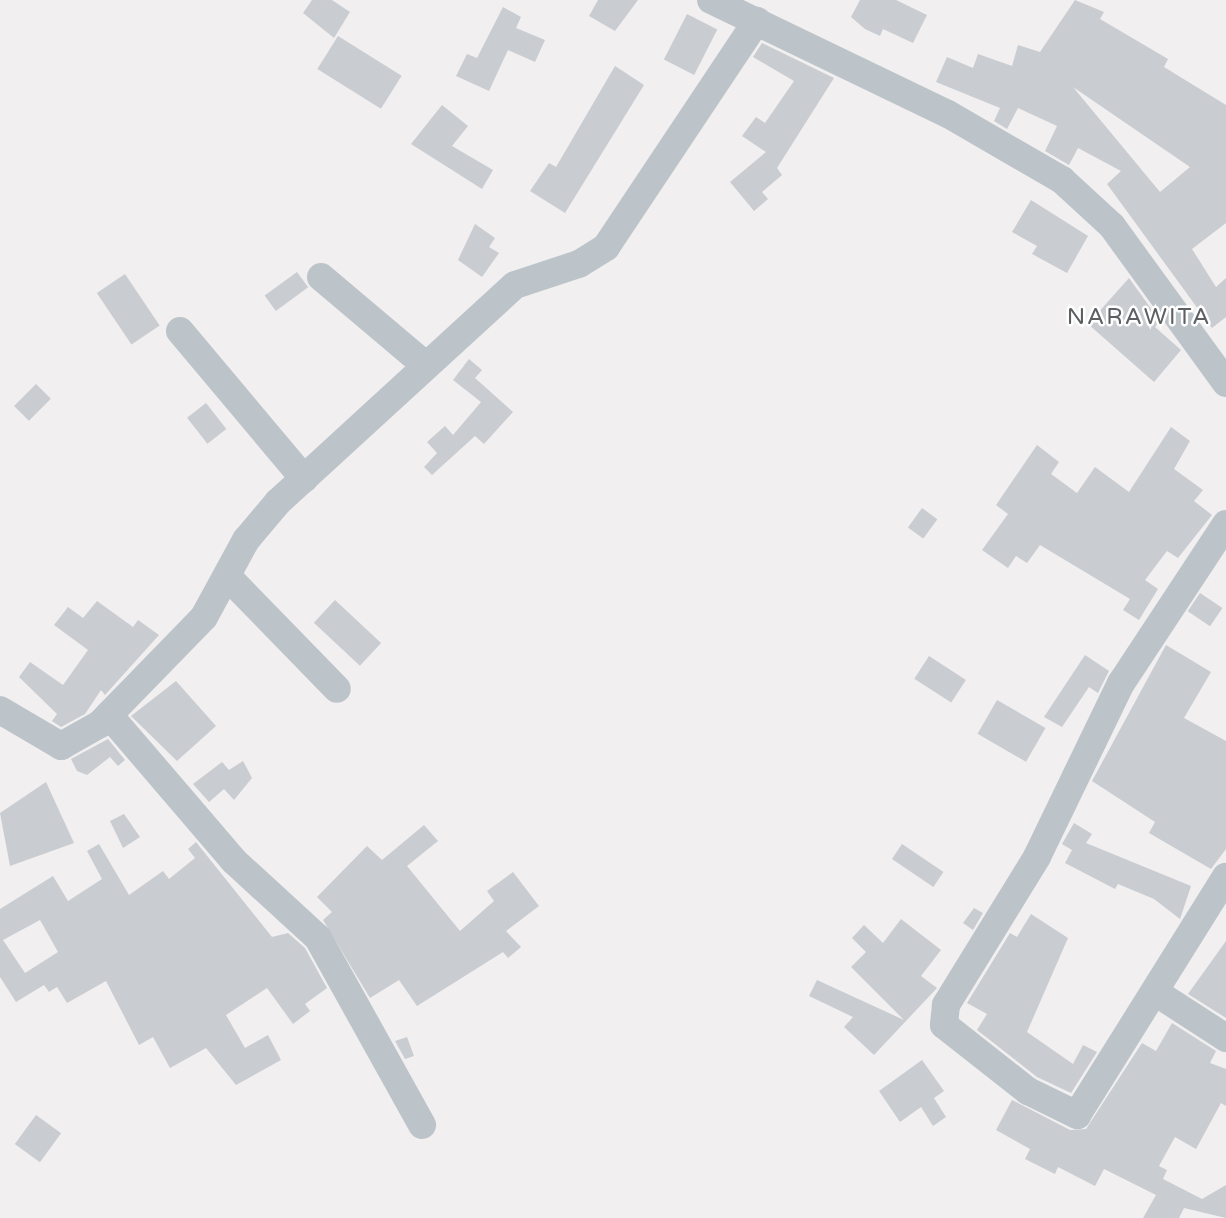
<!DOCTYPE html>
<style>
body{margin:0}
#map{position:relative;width:1226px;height:1218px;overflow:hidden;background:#f1efef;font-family:"Varela Round",sans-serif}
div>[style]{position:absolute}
.building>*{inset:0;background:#c9ccd1;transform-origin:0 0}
.minor>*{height:28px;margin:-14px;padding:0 14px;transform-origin:14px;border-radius:14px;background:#bcc4ca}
span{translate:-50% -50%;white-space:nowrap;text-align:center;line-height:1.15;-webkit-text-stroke:5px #fff;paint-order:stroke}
.quarter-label{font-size:23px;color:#5c6063;letter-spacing:2px}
</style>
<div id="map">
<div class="building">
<div style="clip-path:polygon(312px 0,332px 0,350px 12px,334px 38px,303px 13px)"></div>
<div style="clip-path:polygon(598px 0,638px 0,615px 31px,589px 16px)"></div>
<div style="clip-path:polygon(860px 0,896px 0,927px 15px,913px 43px,883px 29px,880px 36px,865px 29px,851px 17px)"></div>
<div style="clip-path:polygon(evenodd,1075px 0,1104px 12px,1100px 19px,1168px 59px,1164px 67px,1226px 105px,1226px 223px,1192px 249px,1216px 287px,1226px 278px,1226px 317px,1212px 328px,1107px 184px,1121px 171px,1078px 148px,1069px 165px,1045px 151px,1057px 126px,1018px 108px,1007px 129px,994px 121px,1000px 108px,936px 82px,947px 57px,973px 68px,978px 54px,1012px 66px,1018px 45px,1040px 52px,1075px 0,1073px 87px,1190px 167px,1160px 192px,1073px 87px)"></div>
<div style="clip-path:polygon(503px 7px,521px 17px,516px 28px,545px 40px,535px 62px,508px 50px,489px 91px,456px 76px,467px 54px,477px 58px)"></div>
<div style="left:687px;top:14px;width:34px;height:51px;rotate:27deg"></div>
<div style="left:338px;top:36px;width:75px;height:39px;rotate:32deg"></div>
<div style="clip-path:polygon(762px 43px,834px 78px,777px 168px,782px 175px,762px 192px,768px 199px,754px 211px,730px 182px,766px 152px,742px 136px,756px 117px,765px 123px,794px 81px,753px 57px)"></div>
<div style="clip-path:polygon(615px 66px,644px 85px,565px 213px,530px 191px,549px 163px,556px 167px)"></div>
<div style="clip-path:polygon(442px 105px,468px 126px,452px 146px,493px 170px,482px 189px,411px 144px)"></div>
<div style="clip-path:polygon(1031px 200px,1088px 236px,1067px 273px,1032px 254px,1037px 246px,1012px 232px)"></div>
<div style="clip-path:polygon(475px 224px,495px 238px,489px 247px,499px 253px,482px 277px,458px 260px)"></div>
<div style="left:297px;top:272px;width:19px;height:40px;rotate:54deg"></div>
<div style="left:125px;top:274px;width:62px;height:34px;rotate:56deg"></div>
<div style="clip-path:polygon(1129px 278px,1160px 321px,1155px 327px,1181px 350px,1154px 382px,1088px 324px)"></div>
<div style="clip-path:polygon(469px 359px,482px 370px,475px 378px,513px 412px,484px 444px,475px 436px,432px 475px,424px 467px,437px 453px,427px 442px,445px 426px,453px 435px,481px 402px,453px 380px)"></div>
<div style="left:36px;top:384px;width:21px;height:31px;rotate:45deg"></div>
<div style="left:206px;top:403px;width:33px;height:24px;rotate:52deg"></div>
<div style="clip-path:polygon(1171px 427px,1190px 441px,1174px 469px,1203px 490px,1194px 501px,1212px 515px,1178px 558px,1167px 551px,1145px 580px,1158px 589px,1139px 620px,1123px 610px,1130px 599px,1040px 545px,1027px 563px,1016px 556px,1008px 568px,982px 550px,1008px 514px,996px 505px,1037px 445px,1059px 462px,1051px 474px,1077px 493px,1095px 467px,1129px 492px)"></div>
<div style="left:922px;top:508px;width:19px;height:24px;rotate:36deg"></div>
<div style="left:1200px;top:593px;width:27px;height:22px;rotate:34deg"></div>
<div style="left:335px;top:600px;width:63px;height:31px;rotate:43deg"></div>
<div style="clip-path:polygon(97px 601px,133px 627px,138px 620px,159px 635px,105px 695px,101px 690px,85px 714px,61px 727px,52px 721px,57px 714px,19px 677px,30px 662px,63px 685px,88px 650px,54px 625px,68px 607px,83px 618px)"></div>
<div style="clip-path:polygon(1166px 645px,1211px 672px,1184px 718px,1226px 741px,1226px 849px,1211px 869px,1149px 833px,1155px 822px,1092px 781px)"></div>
<div style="clip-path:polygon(1085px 655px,1109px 671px,1098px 693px,1089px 687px,1062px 727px,1044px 717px)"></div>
<div style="left:929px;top:656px;width:44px;height:27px;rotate:33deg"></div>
<div style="clip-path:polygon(176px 681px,216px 726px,177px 761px,131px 716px)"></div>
<div style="left:997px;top:700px;width:56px;height:39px;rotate:30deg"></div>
<div style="clip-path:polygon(108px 739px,125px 760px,118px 766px,110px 757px,87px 775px,77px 771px,71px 759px)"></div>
<div style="clip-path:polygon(243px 761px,252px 778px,234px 800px,224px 789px,209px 802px,193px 784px,222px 762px,229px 770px)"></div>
<div style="clip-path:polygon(46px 782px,74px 843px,10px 866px,0 813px)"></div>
<div style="clip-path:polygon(124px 814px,140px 837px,123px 848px,110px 821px)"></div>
<div style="clip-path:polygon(1074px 823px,1092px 834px,1086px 843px,1191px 886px,1180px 919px,1154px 899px,1118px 884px,1115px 889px,1065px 863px,1072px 850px,1062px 844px)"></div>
<div style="clip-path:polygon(424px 825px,438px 841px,407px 866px,460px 931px,494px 901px,487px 891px,513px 872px,539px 906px,506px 931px,521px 947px,508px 958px,503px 952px,417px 1006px,399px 980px,370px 998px,323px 920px,332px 912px,317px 897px,367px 846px,382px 860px)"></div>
<div style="clip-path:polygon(evenodd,196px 842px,272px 937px,288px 933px,305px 948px,327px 988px,305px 1004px,310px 1011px,293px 1024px,267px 988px,226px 1015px,245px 1048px,268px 1035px,281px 1060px,236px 1085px,206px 1048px,170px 1068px,153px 1037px,139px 1045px,106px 981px,67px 1003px,57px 987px,49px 992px,44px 985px,16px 1002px,0 977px,0 909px,53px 876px,68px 901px,102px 879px,87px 851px,99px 844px,129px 895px,163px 871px,169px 879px,195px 858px,188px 849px,196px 842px,40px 920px,58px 952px,25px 973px,3px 940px,40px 920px)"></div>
<div style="left:902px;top:844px;width:50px;height:18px;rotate:34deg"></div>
<div style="clip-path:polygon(974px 908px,983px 913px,973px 930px,963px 923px)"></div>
<div style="clip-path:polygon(1031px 914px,1068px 938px,1027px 1032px,1073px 1064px,1083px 1045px,1097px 1052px,1071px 1093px,1037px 1077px,977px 1030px,987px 1014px,967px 1003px,1010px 933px,1017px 937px)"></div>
<div style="clip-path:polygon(901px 919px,941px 950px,921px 976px,937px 988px,874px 1055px,844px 1027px,853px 1017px,809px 996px,817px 980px,904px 1020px,851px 967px,866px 952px,852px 938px,864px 925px,883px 943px)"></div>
<div style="clip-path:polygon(1226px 941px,1226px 1018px,1188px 994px)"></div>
<div style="clip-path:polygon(1172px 1023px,1216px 1051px,1210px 1063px,1226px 1069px,1226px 1106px,1221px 1103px,1196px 1149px,1175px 1137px,1159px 1166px,1167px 1170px,1163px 1179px,1202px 1199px,1226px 1185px,1226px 1218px,1184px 1208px,1179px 1218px,1143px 1218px,1156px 1195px,1104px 1169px,1095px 1186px,1058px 1167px,1055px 1174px,1025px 1159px,1030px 1149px,996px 1130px,1012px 1100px,1070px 1130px,1086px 1129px,1142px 1043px,1156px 1051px)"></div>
<div style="clip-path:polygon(407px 1037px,414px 1056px,405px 1059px,395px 1041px)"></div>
<div style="clip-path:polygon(922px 1060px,944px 1091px,934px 1098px,946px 1117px,933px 1126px,921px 1107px,900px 1122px,879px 1091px)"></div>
<div style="left:36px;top:1115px;width:31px;height:36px;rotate:36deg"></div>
</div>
<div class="minor">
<div style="left:711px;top:0;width:263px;rotate:25.7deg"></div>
<div style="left:948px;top:114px;width:132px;rotate:30.1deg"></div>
<div style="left:1062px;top:180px;width:68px;rotate:42.6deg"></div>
<div style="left:1112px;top:226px;width:194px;rotate:54deg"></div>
<div style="left:321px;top:277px;width:136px;rotate:40.2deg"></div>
<div style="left:180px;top:331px;width:193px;rotate:50deg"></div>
<div style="left:1226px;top:524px;width:191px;rotate:123.4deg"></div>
<div style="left:1121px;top:683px;width:193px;rotate:115.8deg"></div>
<div style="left:1037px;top:857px;width:174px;rotate:121.6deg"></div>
<div style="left:946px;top:1005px;width:20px;rotate:96deg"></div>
<div style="left:944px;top:1025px;width:107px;rotate:38.2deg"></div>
<div style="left:1028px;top:1091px;width:55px;rotate:26.1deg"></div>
<div style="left:1077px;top:1115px;width:281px;rotate:-58deg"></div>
<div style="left:228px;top:577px;width:156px;rotate:45.8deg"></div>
<div style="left:0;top:710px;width:71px;rotate:30.5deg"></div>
<div style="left:61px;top:746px;width:45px;rotate:-29.4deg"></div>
<div style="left:100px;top:724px;width:149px;rotate:-45.8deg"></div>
<div style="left:204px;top:617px;width:88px;rotate:-61.4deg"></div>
<div style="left:246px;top:540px;width:50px;rotate:-49.9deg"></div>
<div style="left:278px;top:502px;width:321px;rotate:-42.5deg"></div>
<div style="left:515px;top:285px;width:67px;rotate:-18.2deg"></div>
<div style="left:579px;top:264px;width:32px;rotate:-32deg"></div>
<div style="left:606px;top:247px;width:272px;rotate:-56.3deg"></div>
<div style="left:109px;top:715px;width:192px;rotate:49.4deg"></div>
<div style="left:234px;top:861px;width:114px;rotate:42.5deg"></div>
<div style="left:318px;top:938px;width:214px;rotate:60.9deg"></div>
<div style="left:1155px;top:992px;width:85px;rotate:32.9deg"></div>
</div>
<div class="quarter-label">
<span style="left:1139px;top:317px">NARAWITA</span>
</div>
</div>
